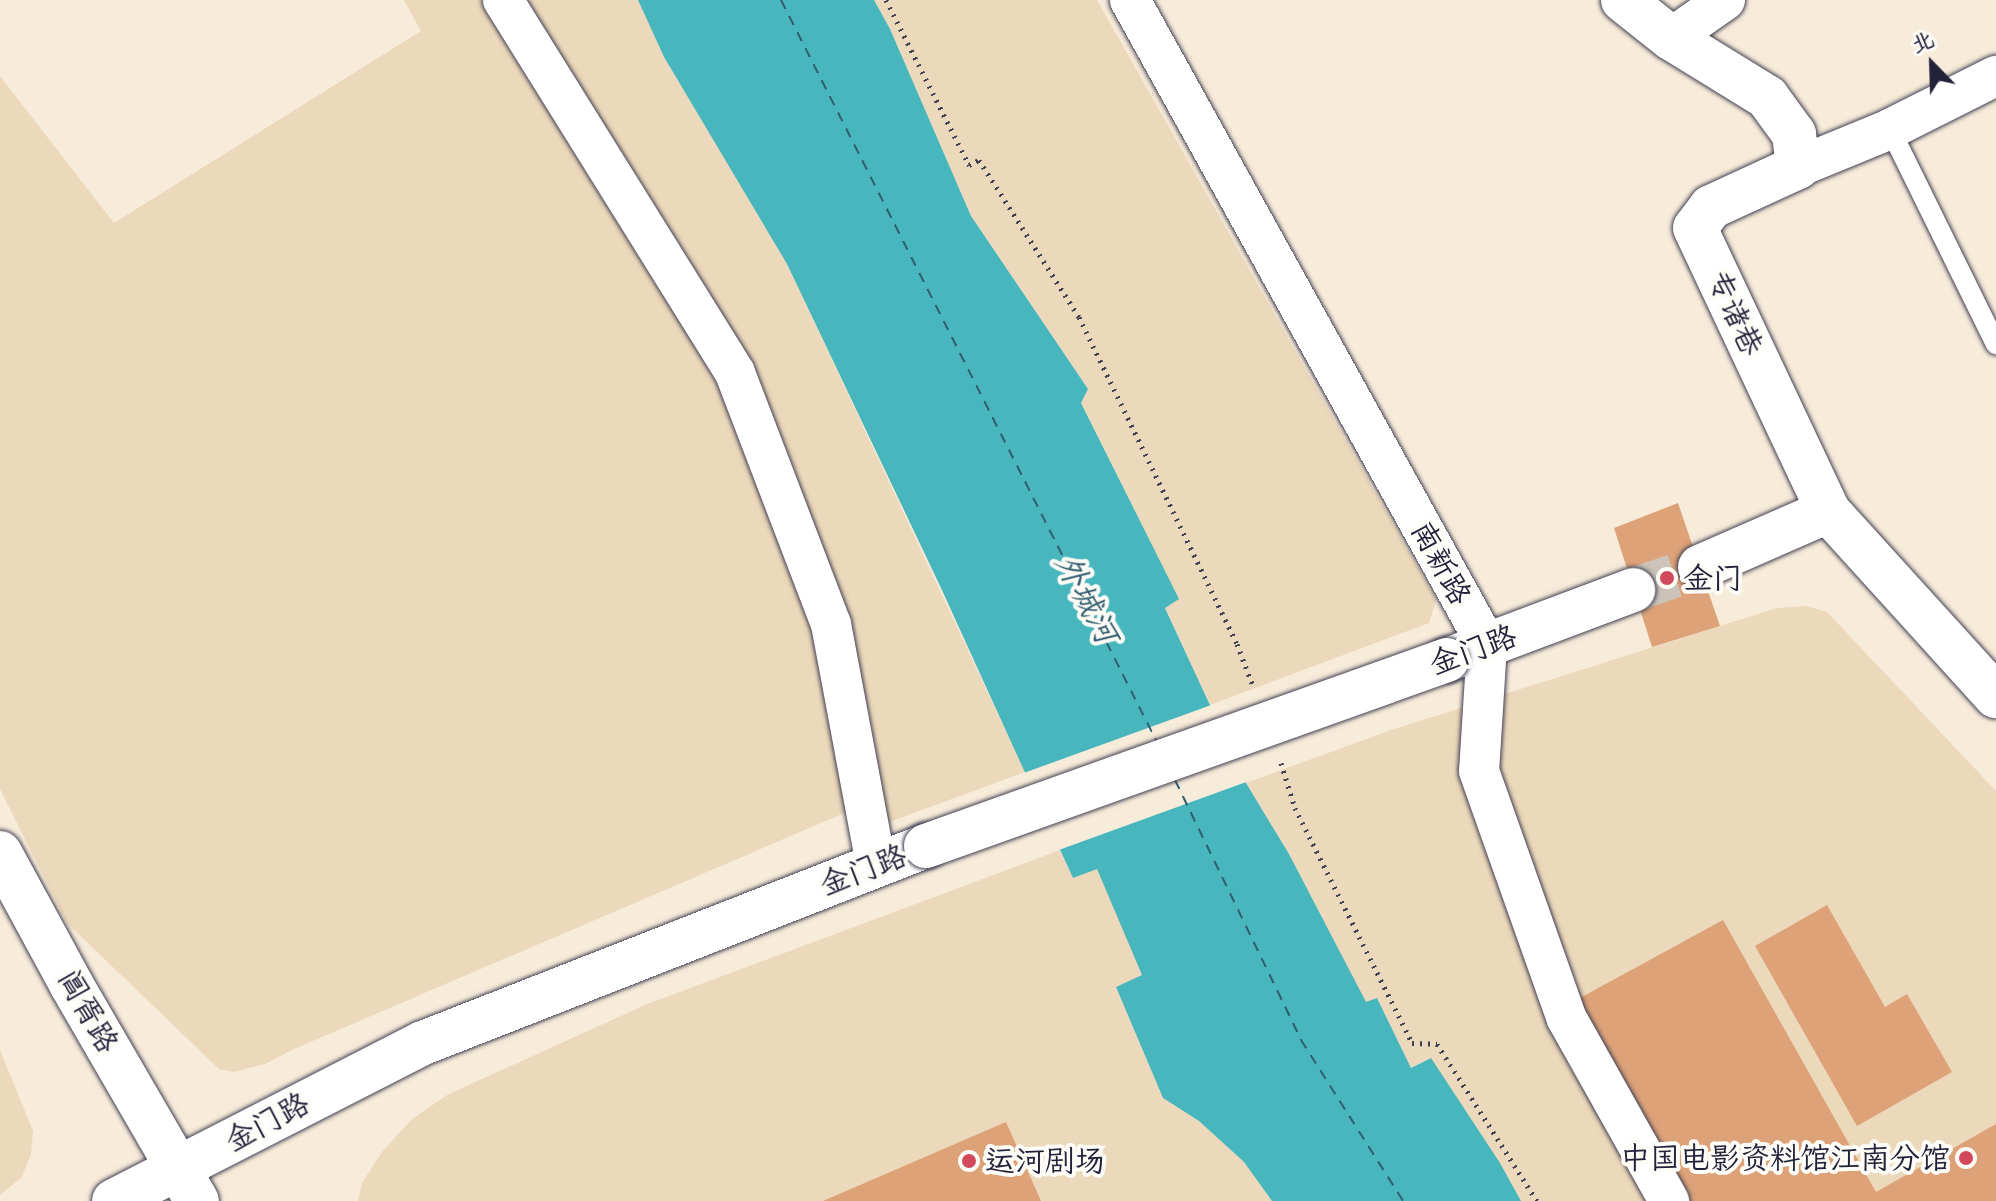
<!DOCTYPE html>
<html>
<head>
<meta charset="utf-8">
<style>
  body { margin:0 }
  #map { position:relative; width:1996px; height:1201px; overflow:hidden; background:#f7ecda; font-family:Sriracha,"LXGW WenKai TC",sans-serif }
  div>[style] { position:absolute }
  .built>* { inset:0; background:#ecd8ba }
  .water>* { inset:0; background:#47b6bd }
  .pier>* { inset:0; background:#f7ecda }
  .ferry>* { height:2px; margin-top:-1px; transform-origin:0; background:repeating-linear-gradient(90deg,#315d6f 0 10px,transparent 0 18px) }
  .building>* { inset:0; background:#dda278 }
  .tertiary-tunnel>* { height:44px; margin-top:-22px; transform-origin:0; background:repeating-linear-gradient(90deg,#ccc4ba 0 44px,transparent 0 66px) }
  .path>* { height:5px; margin-top:-2.5px; transform-origin:0; background:repeating-linear-gradient(90deg,#424053 0 2px,transparent 0 8px) }
  .roads { filter:drop-shadow(0 0 2px #424053) drop-shadow(0 0 2px #424053) }
  .service>* { height:20px; margin:-10px; padding:0 10px; transform-origin:10px; border-radius:10px; background:#fff }
  .minor>* { height:40px; margin:-20px; padding:0 20px; transform-origin:20px; border-radius:20px; background:#fff }
  .tertiary>* { height:44px; margin:-22px; padding:0 22px; transform-origin:22px; border-radius:22px; background:#fff }
  .bridges { filter:drop-shadow(0 0 2px #424053) drop-shadow(0 0 2px #424053) }
  .tertiary-bridge>* { height:44px; margin:-22px; padding:0 22px; transform-origin:22px; border-radius:22px; background:#fff }
  .dots>* { width:22px; height:22px; translate:-50% -50%; box-sizing:border-box; border:4px solid #fdfcf7; border-radius:50% }
  span { translate:-50% -50%; white-space:nowrap; text-align:center; line-height:1.15; -webkit-text-stroke:8px #fdfcf7; paint-order:stroke }
  .street-label { font-size:30px; color:#22223b }
  .poi-label { font-size:30px; color:#22223b }
  .left { translate:0 -50%; text-align:left }
  .right { translate:-100% -50%; text-align:right }
  .water-label { font-size:32px; color:#315d6f; font-style:italic }
  .north { position:absolute; left:1892px; top:24px; width:80px; height:80px; -webkit-text-stroke:6px #fdfcf7; paint-order:stroke; rotate:337deg; font-size:22px; font-weight:700; line-height:32px; text-align:center; color:#22223b }
  .north::after { content:''; display:block; margin:auto; width:28px; height:36px; background:#22223b; clip-path:polygon(50% 0,100% 100%,50% 72%,0 100%) }
</style>
</head>
<body>
<div id="map">
  <div class="built">
    <div style="clip-path:polygon(404px 0,493px 0,739px 421px,823px 637px,849px 811px,294px 1049px,265px 1064px,234px 1072px,219px 1069px,67px 923px,0 789px,0 76px,114px 223px,421px 31px)"></div>
    <div style="clip-path:polygon(527px 0,638px 0,664px 57px,787px 264px,1025px 772px,887px 823px,851px 637px,647px 211px)"></div>
    <div style="clip-path:polygon(874px 0,1097px 0,1436px 600px,1429px 623px,1210px 705px,1165px 607px,1178px 599px,1081px 402px,1088px 389px,971px 216px,890px 29px)"></div>
    <div style="clip-path:polygon(1806px 606px,1827px 612px,1996px 791px,1996px 1201px,1521px 1201px,1500px 1163px,1430px 1058px,1411px 1068px,1377px 998px,1366px 1003px,1289px 854px,1246px 783px,1391px 730px,1777px 608px)"></div>
    <div style="clip-path:polygon(1060px 850px,1073px 878px,1097px 868px,1143px 975px,1116px 987px,1163px 1098px,1199px 1121px,1244px 1162px,1272px 1201px,358px 1201px,362px 1183px,382px 1152px,411px 1120px,447px 1095px,645px 1005px)"></div>
    <div style="clip-path:polygon(0 1050px,33px 1131px,31px 1154px,22px 1177px,0 1195px)"></div>
  </div>
  <div class="water">
    <div style="clip-path:polygon(638px 0,874px 0,890px 29px,971px 216px,1088px 389px,1081px 403px,1179px 599px,1165px 608px,1246px 783px,1289px 854px,1366px 1002px,1377px 998px,1411px 1068px,1431px 1058px,1500px 1163px,1521px 1201px,1272px 1201px,1244px 1162px,1199px 1121px,1163px 1098px,1116px 987px,1142px 975px,1097px 869px,1073px 878px,941px 588px,787px 264px,664px 57px)"></div>
  </div>
  <div class="pier">
    <div style="clip-path:polygon(1214px 704px,1249px 781px,1056px 851px,1021px 774px)"></div>
  </div>
  <div class="ferry">
    <div style="left:781px;top:0;width:832px;rotate:63.13deg"></div>
    <div style="left:1175px;top:780px;width:289px;rotate:64.1deg"></div>
    <div style="left:1301px;top:1040px;width:191px;rotate:57.6deg"></div>
  </div>
  <div class="building">
    <div style="clip-path:polygon(1678px 503px,1720px 626px,1652px 647px,1614px 528px)"></div>
    <div style="clip-path:polygon(1827px 905px,1885px 1007px,1907px 994px,1952px 1072px,1857px 1126px,1755px 946px)"></div>
    <div style="clip-path:polygon(1723px 920px,1876px 1192px,1996px 1124px,1996px 1201px,1681px 1201px,1569px 1004px)"></div>
    <div style="clip-path:polygon(1006px 1122px,1041px 1201px,823px 1201px)"></div>
  </div>
  <div class="tertiary-tunnel">
    <div style="left:1633px;top:590px;width:71px;rotate:-18.9deg"></div>
  </div>
  <div class="path">
    <div style="left:886px;top:0;width:185px;rotate:63.3deg"></div>
    <div style="left:969px;top:165px;width:11px;rotate:-27deg"></div>
    <div style="left:979px;top:160px;width:186px;rotate:57.5deg"></div>
    <div style="left:1079px;top:317px;width:363px;rotate:64.2deg"></div>
    <div style="left:1237px;top:644px;width:45px;rotate:69.1deg"></div>
    <div style="left:1281px;top:763px;width:47px;rotate:72.7deg"></div>
    <div style="left:1295px;top:808px;width:263px;rotate:63.5deg"></div>
    <div style="left:1412px;top:1043px;width:25px;rotate:2deg"></div>
    <div style="left:1437px;top:1044px;width:186px;rotate:57.5deg"></div>
  </div>
  <div class="roads">
    <div class="service">
      <div style="left:1890px;top:129px;width:240px;rotate:63.8deg"></div>
    </div>
    <div class="minor">
      <div style="left:503px;top:0;width:439px;rotate:58.1deg"></div>
      <div style="left:735px;top:373px;width:269px;rotate:69.1deg"></div>
      <div style="left:831px;top:624px;width:245px;rotate:79.4deg"></div>
      <div style="left:1130px;top:0;width:737px;rotate:61.04deg"></div>
      <div style="left:1487px;top:645px;width:126px;rotate:93.6deg"></div>
      <div style="left:1479px;top:771px;width:263px;rotate:70.5deg"></div>
      <div style="left:1567px;top:1019px;width:209px;rotate:60.7deg"></div>
      <div style="left:1671px;top:38px;width:66px;rotate:-35.1deg"></div>
      <div style="left:1798px;top:167px;width:100px;rotate:-22.4deg"></div>
      <div style="left:1890px;top:129px;width:119px;rotate:-26.6deg"></div>
    </div>
    <div class="tertiary">
      <div style="left:1623px;top:0;width:61px;rotate:38.4deg"></div>
      <div style="left:1671px;top:38px;width:113px;rotate:31.6deg"></div>
      <div style="left:1767px;top:97px;width:46px;rotate:53.9deg"></div>
      <div style="left:1794px;top:134px;width:33px;rotate:83deg"></div>
      <div style="left:1798px;top:167px;width:96px;rotate:155.3deg"></div>
      <div style="left:1711px;top:207px;width:26px;rotate:127deg"></div>
      <div style="left:1695px;top:228px;width:313px;rotate:64.8deg"></div>
      <div style="left:1828px;top:511px;width:250px;rotate:47.8deg"></div>
      <div style="left:1700px;top:567px;width:140px;rotate:-23.6deg"></div>
      <div style="left:1447px;top:660px;width:199px;rotate:-20.6deg"></div>
      <div style="left:0;top:853px;width:149px;rotate:61.5deg"></div>
      <div style="left:71px;top:984px;width:251px;rotate:59.9deg"></div>
      <div style="left:114px;top:1201px;width:347px;rotate:-27.1deg"></div>
      <div style="left:423px;top:1043px;width:540px;rotate:-21.39deg"></div>
    </div>
  </div>
  <div class="bridges">
    <div class="tertiary-bridge">
      <div style="left:926px;top:846px;width:553px;rotate:-19.65deg"></div>
    </div>
  </div>
  <div class="dots">
    <div style="left:1667px;top:578px;background:#d1495b"></div>
    <div style="left:1966px;top:1158px;background:#d1495b"></div>
    <div style="left:969px;top:1161px;background:#d1495b"></div>
  </div>
  <div class="street-label">
    <span style="left:1735px;top:313px;rotate:65deg">专诸巷</span>
    <span style="left:1441px;top:563px;rotate:61deg">南新路</span>
    <span style="left:1473px;top:650px;rotate:-20deg">金门路</span>
    <span style="left:863px;top:870px;rotate:-21deg">金门路</span>
    <span style="left:88px;top:1011px;rotate:60deg">阊胥路</span>
    <span style="left:267px;top:1122px;rotate:-28deg">金门路</span>
  </div>
  <div class="poi-label">
    <span class="left" style="left:1683px;top:578px">金门</span>
    <span class="right" style="left:1950px;top:1158px">中国电影资料馆江南分馆</span>
    <span class="left" style="left:985px;top:1161px">运河剧场</span>
  </div>
  <div class="water-label">
    <span style="left:1086px;top:599px;rotate:62deg">外城河</span>
  </div>
  <div class="north">北</div>
</div>
</body>
</html>
